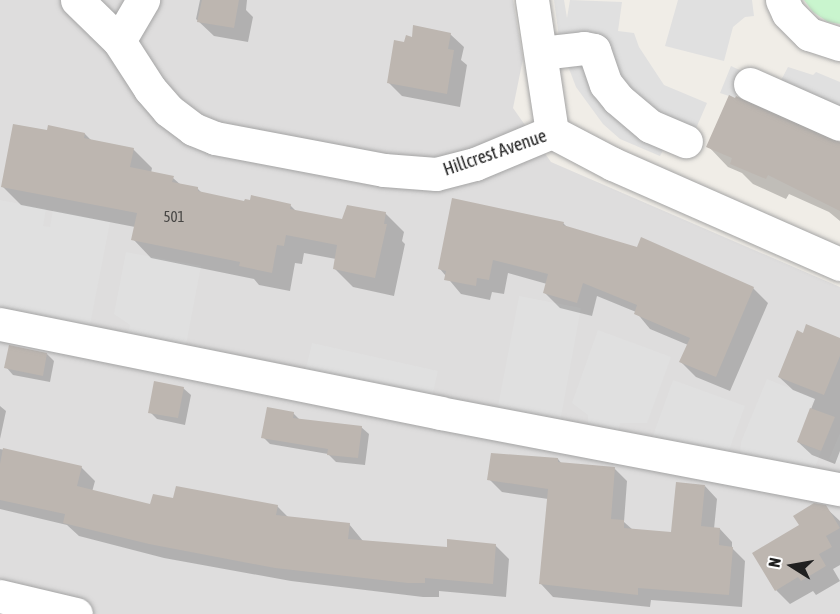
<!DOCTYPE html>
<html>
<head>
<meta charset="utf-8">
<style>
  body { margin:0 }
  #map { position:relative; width:840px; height:614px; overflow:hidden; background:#f0ede7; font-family:"Asap Condensed",sans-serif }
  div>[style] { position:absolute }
  .residential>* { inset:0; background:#dedddd }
  .park>* { inset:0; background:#c9f5ce }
  .parking>* { inset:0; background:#e0e0e0 }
  .shadow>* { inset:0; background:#0003 }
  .building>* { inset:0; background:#bdb6b0 }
  .roads { filter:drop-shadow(0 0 2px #a4a4a4) drop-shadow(0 0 2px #a4a4a4) }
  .minor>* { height:33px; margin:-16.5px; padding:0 16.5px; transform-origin:16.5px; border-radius:16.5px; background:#fff }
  span { translate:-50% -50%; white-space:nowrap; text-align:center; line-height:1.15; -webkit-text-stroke:4.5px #fff; paint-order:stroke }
  .number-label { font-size:15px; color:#474644 }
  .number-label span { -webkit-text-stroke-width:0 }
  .street-label { font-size:18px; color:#202020 }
  .north { position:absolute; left:762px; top:536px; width:60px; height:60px; -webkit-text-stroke:4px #fff; paint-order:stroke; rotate:281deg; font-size:16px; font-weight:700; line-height:24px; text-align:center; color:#202020 }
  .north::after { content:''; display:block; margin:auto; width:21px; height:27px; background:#202020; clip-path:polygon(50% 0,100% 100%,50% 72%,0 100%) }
</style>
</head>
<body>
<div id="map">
  <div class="residential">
    <div style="clip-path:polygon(0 0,513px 0,523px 59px,513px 108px,551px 162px,840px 287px,840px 614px,0 614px)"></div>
  </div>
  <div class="park">
    <div style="clip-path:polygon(804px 0,840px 0,840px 24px,828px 22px,813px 12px)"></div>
  </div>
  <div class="parking">
    <div style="clip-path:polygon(554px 0,564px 0,567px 18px,570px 0,622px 2px,618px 31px,634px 33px,639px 47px,664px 85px,707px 103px,685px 154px,665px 146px,660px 156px,620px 139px,603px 124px,576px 87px,568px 66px,563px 67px)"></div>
    <div style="clip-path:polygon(678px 0,752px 0,754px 16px,745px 17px,733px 27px,724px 61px,665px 46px)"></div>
    <div style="clip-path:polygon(731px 66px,771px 85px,780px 82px,788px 67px,813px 75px,816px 72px,840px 82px,840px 136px,818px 133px,810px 130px,812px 125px,791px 116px,789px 120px,757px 106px,759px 102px,738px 92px,735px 98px,720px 93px)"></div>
    <div style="clip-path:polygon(0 200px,46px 209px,43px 226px,50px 227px,53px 210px,110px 222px,88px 335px,0 318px)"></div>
    <div style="clip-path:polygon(126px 252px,201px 266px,184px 355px,126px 344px,130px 325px,114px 314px)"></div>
    <div style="clip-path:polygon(519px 296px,581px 308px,560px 423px,497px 411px)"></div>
    <div style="clip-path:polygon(598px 330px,671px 357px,647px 423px,620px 423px,618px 431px,588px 423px,588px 415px,572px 403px)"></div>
    <div style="clip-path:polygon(312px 343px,438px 371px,427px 419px,305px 372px)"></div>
    <div style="clip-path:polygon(767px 379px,814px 398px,797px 442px,821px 451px,812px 476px,740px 459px,741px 442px)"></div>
    <div style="clip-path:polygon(673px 380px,745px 406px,727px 456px,651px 441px)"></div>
    <div style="clip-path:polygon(840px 433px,840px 464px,829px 459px)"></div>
  </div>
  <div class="shadow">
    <div style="clip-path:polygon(200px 0,247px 0,246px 10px,253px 17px,248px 42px,214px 36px,196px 19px)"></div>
    <div style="clip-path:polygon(450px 34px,464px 47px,461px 60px,467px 65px,460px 107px,402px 96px,388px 82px,405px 44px,413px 38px)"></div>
    <div style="clip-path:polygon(48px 132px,85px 134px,92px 141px,133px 149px,152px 168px,151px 173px,173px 178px,181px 185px,198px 189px,203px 194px,246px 203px,290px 205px,297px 212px,343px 221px,385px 213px,404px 232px,402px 241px,405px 244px,394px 296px,353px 287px,334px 268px,336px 259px,304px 253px,302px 264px,295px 263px,290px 291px,259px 285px,254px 279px,151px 258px,133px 239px,135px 227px,21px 205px,2px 186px)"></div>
    <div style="clip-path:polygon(840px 144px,840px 221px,829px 212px,789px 194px,786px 199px,753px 184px,742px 173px,728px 167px,708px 146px)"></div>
    <div style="clip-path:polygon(563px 223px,567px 227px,753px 288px,768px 303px,730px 391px,696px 377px,681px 362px,688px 345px,650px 329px,636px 312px,597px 296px,592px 316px,560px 308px,545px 293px,547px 284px,508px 273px,504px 294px,492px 292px,490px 300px,461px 294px,440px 269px)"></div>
    <div style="clip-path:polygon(840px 340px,840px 451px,835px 464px,812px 455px,798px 442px,815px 399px,793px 390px,779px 377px)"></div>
    <div style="clip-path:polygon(47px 354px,54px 361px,50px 382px,13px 375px,6px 367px)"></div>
    <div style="clip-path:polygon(183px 388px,191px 395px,185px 425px,157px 419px,150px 412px)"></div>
    <div style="clip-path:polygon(0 406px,6px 411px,0 439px)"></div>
    <div style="clip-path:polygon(293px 413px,301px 421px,361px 427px,369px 434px,365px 465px,336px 462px,328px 454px,270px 444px,263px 437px)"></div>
    <div style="clip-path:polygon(0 449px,81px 467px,95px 481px,92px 492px,152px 506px,175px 500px,277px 506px,288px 517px,349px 524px,363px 541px,448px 548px,495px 545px,509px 559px,506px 597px,439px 591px,439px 597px,423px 597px,291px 581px,164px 558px,79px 536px,67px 525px,0 509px)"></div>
    <div style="clip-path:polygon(558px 459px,562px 464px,614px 468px,627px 481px,624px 522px,633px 530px,672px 534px,705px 486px,717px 499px,714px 529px,720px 529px,732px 542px,732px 548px,745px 561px,742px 607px,651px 600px,650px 607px,553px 597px,541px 584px,548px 499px,502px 492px,489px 479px)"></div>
    <div style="clip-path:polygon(825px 507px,840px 521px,840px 565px,833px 569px,840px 581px,816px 595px,813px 591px,790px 604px,776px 590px,801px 526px)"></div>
  </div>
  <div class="building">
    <div style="clip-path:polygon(202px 0,239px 0,234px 28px,197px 22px)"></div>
    <div style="clip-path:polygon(413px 25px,451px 33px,448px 49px,454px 50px,447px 94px,387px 83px,394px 40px,404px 42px,406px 35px,412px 37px)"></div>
    <div style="clip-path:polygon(729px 95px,735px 98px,736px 96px,840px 142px,840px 211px,768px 175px,766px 179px,730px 164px,732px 158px,706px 147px)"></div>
    <div style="clip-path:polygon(13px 124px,47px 130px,48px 125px,85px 133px,84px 138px,134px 148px,130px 167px,174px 176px,172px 182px,198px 187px,198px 191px,244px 201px,245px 199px,250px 200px,251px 195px,291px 204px,290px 209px,342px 219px,347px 205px,386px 212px,384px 224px,387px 224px,375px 278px,333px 269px,337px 245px,286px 235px,284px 246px,277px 245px,272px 273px,239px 266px,240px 262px,131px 240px,137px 213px,1px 187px)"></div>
    <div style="clip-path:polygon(452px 198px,564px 222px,563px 225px,637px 247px,641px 237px,754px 287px,716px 377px,679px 362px,690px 338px,634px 314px,637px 305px,583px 283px,577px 303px,543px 293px,548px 274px,493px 260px,489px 280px,477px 278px,476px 286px,444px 280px,446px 271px,438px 269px)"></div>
    <div style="clip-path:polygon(806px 324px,840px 338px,840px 356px,824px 395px,778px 377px,797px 330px,803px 333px)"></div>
    <div style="clip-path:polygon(9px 345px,47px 353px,43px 376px,4px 368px)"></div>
    <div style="clip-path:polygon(154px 381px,184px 387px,178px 418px,148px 413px)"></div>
    <div style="clip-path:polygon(267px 407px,294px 412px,293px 418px,362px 426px,358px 458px,327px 455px,328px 449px,261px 438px)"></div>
    <div style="clip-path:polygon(810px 408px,835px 417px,821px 451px,797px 442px)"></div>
    <div style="clip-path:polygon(3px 448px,82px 466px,77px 486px,150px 504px,153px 494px,173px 498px,176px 486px,278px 505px,276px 515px,350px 523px,348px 539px,447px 547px,447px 539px,496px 544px,493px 584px,425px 578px,425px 583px,408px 583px,275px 568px,149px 544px,63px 523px,65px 514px,0 500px,0 464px)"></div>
    <div style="clip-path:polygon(491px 453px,558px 458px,558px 462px,615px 467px,611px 519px,624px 520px,624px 528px,671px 532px,676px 482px,705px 485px,701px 526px,720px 528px,719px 545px,733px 547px,729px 595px,638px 588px,638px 595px,539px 584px,548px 489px,487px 480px)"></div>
    <div style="clip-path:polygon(814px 503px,826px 505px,840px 528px,826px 536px,832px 547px,819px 554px,826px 566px,801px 581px,798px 577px,775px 591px,752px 553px,799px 525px,793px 516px)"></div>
  </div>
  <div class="roads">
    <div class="minor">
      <div style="left:77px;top:0;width:59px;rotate:44.3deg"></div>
      <div style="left:119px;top:41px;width:57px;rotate:57.1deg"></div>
      <div style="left:150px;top:89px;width:28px;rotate:49deg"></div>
      <div style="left:168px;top:110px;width:31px;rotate:37deg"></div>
      <div style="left:193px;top:129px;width:24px;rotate:22deg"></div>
      <div style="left:215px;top:138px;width:172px;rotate:10.7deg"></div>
      <div style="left:384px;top:170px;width:52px;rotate:4.4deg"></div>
      <div style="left:436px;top:174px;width:40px;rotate:-14.4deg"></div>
      <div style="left:475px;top:164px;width:83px;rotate:-22.6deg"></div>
      <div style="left:552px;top:132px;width:69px;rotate:27.7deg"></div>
      <div style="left:613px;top:164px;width:248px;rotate:23.8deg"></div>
      <div style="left:532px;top:0;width:134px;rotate:81.4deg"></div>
      <div style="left:782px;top:0;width:14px;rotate:65deg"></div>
      <div style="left:788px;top:13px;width:30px;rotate:45deg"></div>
      <div style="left:809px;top:34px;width:33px;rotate:18deg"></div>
      <div style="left:119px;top:41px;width:48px;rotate:-59.7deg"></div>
      <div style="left:541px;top:53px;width:43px;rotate:-6.6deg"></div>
      <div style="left:584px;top:48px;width:10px;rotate:11deg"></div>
      <div style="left:594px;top:50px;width:36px;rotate:71deg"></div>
      <div style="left:606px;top:84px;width:19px;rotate:51deg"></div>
      <div style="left:618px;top:99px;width:42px;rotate:40.2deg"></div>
      <div style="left:650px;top:126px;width:39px;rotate:23deg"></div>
      <div style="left:750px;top:84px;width:98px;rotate:24deg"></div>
      <div style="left:0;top:324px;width:449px;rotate:11.4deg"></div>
      <div style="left:440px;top:413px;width:407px;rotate:10.8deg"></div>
      <div style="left:0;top:596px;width:78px;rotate:13.3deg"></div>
    </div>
  </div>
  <div class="number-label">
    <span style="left:174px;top:217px">501</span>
  </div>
  <div class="street-label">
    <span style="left:495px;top:153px;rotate:-19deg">Hillcrest Avenue</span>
  </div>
  <div class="north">N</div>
</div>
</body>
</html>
